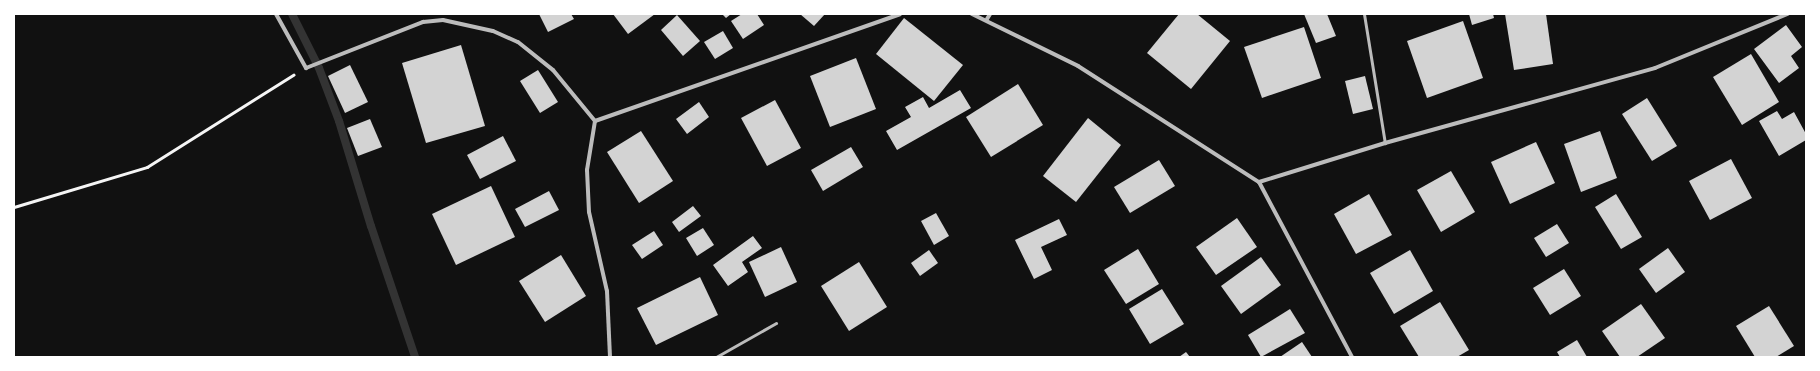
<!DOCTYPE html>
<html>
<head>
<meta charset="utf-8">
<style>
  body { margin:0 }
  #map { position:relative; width:1820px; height:371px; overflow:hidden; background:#111; font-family:"Noto Sans",sans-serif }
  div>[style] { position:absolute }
  .stream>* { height:8px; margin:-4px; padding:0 4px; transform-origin:4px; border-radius:4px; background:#333 }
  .building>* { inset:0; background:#d3d3d3 }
  .path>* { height:2.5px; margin:-1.25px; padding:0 1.25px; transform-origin:1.25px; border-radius:1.25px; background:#f5f5f5 }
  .service>* { height:3px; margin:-1.5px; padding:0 1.5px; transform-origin:1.5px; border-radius:1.5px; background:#bcbcbc }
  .minor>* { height:4px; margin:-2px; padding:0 2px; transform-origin:2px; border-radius:2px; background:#bcbcbc }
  span { translate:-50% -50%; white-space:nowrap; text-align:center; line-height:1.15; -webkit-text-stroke:4px #fff; paint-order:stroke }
  .frame { position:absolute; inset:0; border:15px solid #fff; pointer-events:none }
</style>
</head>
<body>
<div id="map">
  <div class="stream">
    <div style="left:292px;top:14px;width:60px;rotate:63.4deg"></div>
    <div style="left:319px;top:68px;width:57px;rotate:69.3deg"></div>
    <div style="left:339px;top:121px;width:110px;rotate:73.1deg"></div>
    <div style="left:371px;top:226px;width:138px;rotate:71.4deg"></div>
  </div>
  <div class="building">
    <div style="clip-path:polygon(539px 14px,571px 14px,574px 19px,548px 32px)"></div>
    <div style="clip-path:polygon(613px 14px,655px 14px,628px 34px)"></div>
    <div style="clip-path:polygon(722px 14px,731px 14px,726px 18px)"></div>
    <div style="clip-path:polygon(742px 14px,757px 14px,764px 25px,743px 39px,731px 21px)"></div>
    <div style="clip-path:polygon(800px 14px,825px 14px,814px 26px)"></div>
    <div style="clip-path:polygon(1179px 14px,1197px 14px,1230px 41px,1191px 89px,1147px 53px)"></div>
    <div style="clip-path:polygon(1304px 14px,1327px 14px,1336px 36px,1316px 43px)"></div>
    <div style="clip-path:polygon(1469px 14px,1493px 14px,1494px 18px,1472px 25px)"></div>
    <div style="clip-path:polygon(1505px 14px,1546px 14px,1553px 64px,1514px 70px)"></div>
    <div style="clip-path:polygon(677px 15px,700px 41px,683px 56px,661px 30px)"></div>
    <div style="clip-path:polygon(904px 18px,963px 65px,934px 101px,876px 54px)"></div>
    <div style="clip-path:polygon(1463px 21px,1483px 78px,1427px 98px,1407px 41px)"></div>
    <div style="clip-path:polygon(1786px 25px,1802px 47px,1791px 56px,1799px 68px,1779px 83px,1754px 49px)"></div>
    <div style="clip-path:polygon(1304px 27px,1321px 78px,1262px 98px,1244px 47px)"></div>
    <div style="clip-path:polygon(723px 31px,733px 48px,715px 59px,704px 42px)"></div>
    <div style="clip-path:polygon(461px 45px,485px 126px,426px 143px,402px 63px)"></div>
    <div style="clip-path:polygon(1751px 54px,1779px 102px,1742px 125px,1713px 77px)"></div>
    <div style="clip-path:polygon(856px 58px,876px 109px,830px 127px,810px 76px)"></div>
    <div style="clip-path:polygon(350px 65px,368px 102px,345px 113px,328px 76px)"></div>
    <div style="clip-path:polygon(538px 70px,558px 102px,540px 113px,520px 81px)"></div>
    <div style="clip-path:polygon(1365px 76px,1373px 109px,1353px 114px,1345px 81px)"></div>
    <div style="clip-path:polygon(1018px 84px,1043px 125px,991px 157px,966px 117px)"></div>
    <div style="clip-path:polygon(960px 90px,971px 108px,897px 150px,886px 131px,911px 117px,905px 107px,923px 97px,929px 108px)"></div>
    <div style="clip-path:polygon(1647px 98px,1677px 146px,1652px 161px,1622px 114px)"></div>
    <div style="clip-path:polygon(775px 100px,801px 148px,767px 166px,741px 118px)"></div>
    <div style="clip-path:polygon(699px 102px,709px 117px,687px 134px,676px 119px)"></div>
    <div style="clip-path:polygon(1777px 111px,1782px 119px,1794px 112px,1806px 134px,1806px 140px,1779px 156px,1759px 121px)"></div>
    <div style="clip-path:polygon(1088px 118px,1121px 145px,1076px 202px,1043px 176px)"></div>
    <div style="clip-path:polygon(370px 119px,382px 147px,358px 156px,347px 128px)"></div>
    <div style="clip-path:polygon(641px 131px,673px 181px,639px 203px,607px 152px)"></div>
    <div style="clip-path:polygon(1600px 131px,1617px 178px,1581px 192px,1564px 144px)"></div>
    <div style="clip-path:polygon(503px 136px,516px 161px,480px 179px,467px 155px)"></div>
    <div style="clip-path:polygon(1536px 142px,1555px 183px,1510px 204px,1491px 162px)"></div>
    <div style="clip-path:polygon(851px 147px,863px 167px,823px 191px,811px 170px)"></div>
    <div style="clip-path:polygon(1731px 159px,1752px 198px,1710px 220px,1689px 181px)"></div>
    <div style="clip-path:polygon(1159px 160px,1175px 186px,1130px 213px,1114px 187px)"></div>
    <div style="clip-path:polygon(1451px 171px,1475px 212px,1441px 232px,1417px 190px)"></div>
    <div style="clip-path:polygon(491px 186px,515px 237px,456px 265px,432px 214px)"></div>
    <div style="clip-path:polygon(549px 191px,559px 210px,525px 227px,515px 209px)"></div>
    <div style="clip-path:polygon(1369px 194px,1392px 235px,1356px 254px,1334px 214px)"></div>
    <div style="clip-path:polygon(1616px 194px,1642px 237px,1621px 249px,1595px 207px)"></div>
    <div style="clip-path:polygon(693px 206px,701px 216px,679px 232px,672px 222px)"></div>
    <div style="clip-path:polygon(936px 213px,949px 236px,934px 245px,921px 221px)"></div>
    <div style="clip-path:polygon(1237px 218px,1257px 247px,1216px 275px,1196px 247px)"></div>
    <div style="clip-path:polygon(1059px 219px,1067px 235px,1041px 247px,1052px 270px,1034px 279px,1015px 240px)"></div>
    <div style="clip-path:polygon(1557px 224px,1569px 243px,1546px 257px,1534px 238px)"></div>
    <div style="clip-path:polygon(703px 228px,714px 245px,697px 256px,686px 238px)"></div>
    <div style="clip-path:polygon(654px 231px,663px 245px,642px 259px,632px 245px)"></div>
    <div style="clip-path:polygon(753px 236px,762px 248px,742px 262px,748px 272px,728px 286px,713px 265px)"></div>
    <div style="clip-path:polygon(781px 247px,797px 282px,765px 297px,749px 262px)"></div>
    <div style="clip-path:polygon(1668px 248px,1685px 272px,1656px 293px,1639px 269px)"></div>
    <div style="clip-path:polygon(1138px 249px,1159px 284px,1126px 304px,1104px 270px)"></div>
    <div style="clip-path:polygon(929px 250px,938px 263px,920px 276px,911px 263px)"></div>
    <div style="clip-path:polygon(1410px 250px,1433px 291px,1394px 314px,1370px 273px)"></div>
    <div style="clip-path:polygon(561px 255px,586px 296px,545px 322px,519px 281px)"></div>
    <div style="clip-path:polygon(1261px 257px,1281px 285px,1241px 314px,1221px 286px)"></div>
    <div style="clip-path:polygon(859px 262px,887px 307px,849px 331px,821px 286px)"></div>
    <div style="clip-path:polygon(1564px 269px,1581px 296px,1550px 315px,1533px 288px)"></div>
    <div style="clip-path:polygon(700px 277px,718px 315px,656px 345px,637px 308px)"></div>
    <div style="clip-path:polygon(1162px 289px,1184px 324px,1150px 344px,1129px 309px)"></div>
    <div style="clip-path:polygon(1440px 302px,1469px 350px,1457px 357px,1419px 357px,1400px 326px)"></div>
    <div style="clip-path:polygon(1641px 304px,1665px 338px,1637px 357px,1620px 357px,1602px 331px)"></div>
    <div style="clip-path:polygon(1769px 306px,1794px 346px,1776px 357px,1755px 357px,1736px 326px)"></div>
    <div style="clip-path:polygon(1290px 309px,1305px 333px,1261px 357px,1248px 335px)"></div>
    <div style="clip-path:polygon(1577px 340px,1587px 357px,1560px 357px,1557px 352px)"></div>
    <div style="clip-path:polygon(1302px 342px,1312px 357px,1280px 357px)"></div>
    <div style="clip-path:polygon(1186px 352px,1190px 357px,1179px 357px)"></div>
  </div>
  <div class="path">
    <div style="left:14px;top:207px;width:139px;rotate:-16.7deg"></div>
    <div style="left:147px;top:167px;width:173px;rotate:-32.2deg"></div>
  </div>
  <div class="service">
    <div style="left:1364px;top:14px;width:131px;rotate:80.8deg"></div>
    <div style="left:716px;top:357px;width:69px;rotate:-29.5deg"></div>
  </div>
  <div class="minor">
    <div style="left:276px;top:14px;width:62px;rotate:60.9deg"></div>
    <div style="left:306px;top:68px;width:126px;rotate:-21.5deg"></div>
    <div style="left:423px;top:22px;width:20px;rotate:-6deg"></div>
    <div style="left:443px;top:20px;width:51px;rotate:12.4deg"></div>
    <div style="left:493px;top:31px;width:27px;rotate:24deg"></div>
    <div style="left:518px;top:42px;width:45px;rotate:38.7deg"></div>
    <div style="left:553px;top:70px;width:66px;rotate:50.5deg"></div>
    <div style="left:595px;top:121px;width:323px;rotate:-19.3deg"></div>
    <div style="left:972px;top:14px;width:118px;rotate:26.1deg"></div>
    <div style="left:1078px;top:66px;width:215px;rotate:32.7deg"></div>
    <div style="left:1259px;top:182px;width:198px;rotate:62deg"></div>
    <div style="left:987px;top:19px;width:6px;rotate:-59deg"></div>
    <div style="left:595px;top:121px;width:50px;rotate:99.3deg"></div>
    <div style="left:587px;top:170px;width:42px;rotate:87.3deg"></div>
    <div style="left:589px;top:212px;width:81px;rotate:77.2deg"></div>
    <div style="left:607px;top:291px;width:66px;rotate:87.4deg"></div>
    <div style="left:1259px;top:182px;width:132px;rotate:-17.2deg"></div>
    <div style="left:1385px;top:143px;width:280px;rotate:-15.5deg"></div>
    <div style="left:1655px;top:68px;width:143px;rotate:-22.2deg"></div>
  </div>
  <div class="frame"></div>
</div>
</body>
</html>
